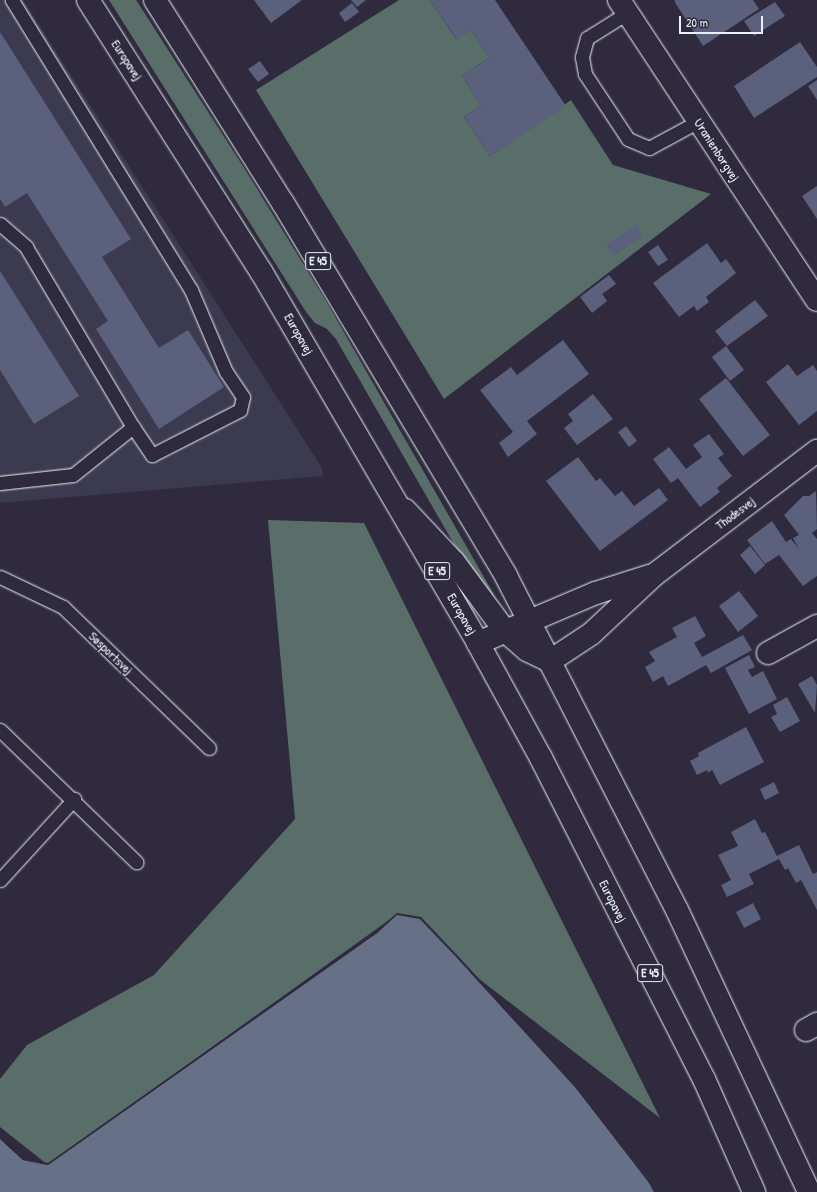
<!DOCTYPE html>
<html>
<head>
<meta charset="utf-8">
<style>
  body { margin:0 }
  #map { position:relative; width:817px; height:1192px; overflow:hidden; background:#2f2a3d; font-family:"Patrick Hand",sans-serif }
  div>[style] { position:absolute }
  .built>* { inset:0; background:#3c3a50 }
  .green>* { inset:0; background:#596e68 }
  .water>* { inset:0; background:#667188 }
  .pier>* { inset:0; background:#2f2a3d }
  .building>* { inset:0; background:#5b607d }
  .roads { filter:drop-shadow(0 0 1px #e8f1f8) drop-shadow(0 0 1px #e8f1f8) }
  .lane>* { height:13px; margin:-6.5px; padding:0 6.5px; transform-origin:6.5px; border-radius:6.5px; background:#2f2a3d }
  .street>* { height:22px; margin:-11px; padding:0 11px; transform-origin:11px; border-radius:11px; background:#2f2a3d }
  .secondary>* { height:22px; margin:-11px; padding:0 11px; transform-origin:11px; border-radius:11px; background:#2f2a3d }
  .primary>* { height:22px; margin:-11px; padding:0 11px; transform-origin:11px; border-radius:11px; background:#2f2a3d }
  span { translate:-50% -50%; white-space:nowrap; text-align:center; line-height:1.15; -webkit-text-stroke:3.5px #2f2a3d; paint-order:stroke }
  .shield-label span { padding:1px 3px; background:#2f2a3d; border:1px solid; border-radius:3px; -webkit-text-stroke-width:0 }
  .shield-label { font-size:12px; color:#e8f1f8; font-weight:700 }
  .street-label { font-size:13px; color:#e8f1f8 }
  .scale { position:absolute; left:679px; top:16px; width:84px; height:18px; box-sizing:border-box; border:2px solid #e8f1f8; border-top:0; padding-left:5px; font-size:12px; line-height:14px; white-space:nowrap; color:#e8f1f8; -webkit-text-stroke:3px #2f2a3d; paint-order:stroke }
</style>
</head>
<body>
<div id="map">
  <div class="built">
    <div style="clip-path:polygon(0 0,23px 0,322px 468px,323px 476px,0 503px)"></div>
  </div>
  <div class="green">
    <div style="clip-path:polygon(109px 0,136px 0,241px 163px,326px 301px,492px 591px,499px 607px,462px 558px,336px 339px,327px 329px,315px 323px,306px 312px)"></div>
    <div style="clip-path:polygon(399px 0,430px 0,456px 39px,471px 30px,489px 58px,462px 76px,481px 105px,464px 117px,490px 156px,571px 100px,613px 165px,711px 194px,444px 399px,256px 90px)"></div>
    <div style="clip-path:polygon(268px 520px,364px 523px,660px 1118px,396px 915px,48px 1165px,0 1127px,0 1079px,27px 1045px,154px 975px,295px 819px)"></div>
  </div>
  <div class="water">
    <div style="clip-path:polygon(396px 915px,419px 919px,457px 958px,575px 1087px,645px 1176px,654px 1192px,0 1192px,0 1139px,23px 1160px,48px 1165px,377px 933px)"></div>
  </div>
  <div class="pier">
    <div style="clip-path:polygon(397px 913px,421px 917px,458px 956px,577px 1085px,646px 1175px,656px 1192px,575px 1087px,457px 958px,420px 919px,397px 915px,377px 933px,48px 1165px,23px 1160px,0 1139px,24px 1158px,48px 1163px,376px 931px)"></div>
  </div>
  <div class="building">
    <div style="clip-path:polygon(254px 0,302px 0,271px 23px)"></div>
    <div style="clip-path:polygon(351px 0,366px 0,357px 7px)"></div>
    <div style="clip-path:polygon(430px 0,495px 0,566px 106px,490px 156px,464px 117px,481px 105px,462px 76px,489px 58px,471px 30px,457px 40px)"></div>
    <div style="clip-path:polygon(676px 0,753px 0,759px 9px,703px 46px,674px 1px)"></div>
    <div style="clip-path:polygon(775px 2px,785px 16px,754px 36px,744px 21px)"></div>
    <div style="clip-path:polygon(352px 3px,359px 12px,345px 22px,339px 13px)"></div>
    <div style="clip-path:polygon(0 32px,131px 239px,102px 257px,159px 348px,188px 330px,224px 387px,159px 429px,96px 329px,108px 321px,27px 193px,5px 207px,0 199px)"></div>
    <div style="clip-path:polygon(800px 42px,817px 67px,817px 77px,754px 118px,734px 86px)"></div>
    <div style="clip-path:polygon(260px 61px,269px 74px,258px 82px,248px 69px)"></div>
    <div style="clip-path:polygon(817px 80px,817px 100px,808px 86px)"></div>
    <div style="clip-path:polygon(817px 186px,817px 219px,802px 196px)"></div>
    <div style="clip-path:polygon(636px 225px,643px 236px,614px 256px,606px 245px)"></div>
    <div style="clip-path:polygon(707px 243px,721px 263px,726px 259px,736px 273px,706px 297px,709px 302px,697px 311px,694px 306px,679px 317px,653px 283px)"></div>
    <div style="clip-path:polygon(658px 245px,668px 260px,658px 266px,648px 252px)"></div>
    <div style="clip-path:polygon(0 271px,79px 396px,34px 424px,0 370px)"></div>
    <div style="clip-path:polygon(609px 275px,616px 284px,602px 294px,607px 301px,592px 313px,580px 297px)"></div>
    <div style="clip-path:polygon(755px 300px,768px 316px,727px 346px,715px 331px)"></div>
    <div style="clip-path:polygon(563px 340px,589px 374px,527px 421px,537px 434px,508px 457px,499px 443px,513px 432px,480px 390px,511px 367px,517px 375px)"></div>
    <div style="clip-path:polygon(726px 346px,744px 370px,730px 381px,712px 357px)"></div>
    <div style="clip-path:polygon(788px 364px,797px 376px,813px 365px,817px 371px,817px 411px,799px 425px,766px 382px)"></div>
    <div style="clip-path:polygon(726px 378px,770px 435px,743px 456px,699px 399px)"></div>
    <div style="clip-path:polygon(593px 394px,613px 419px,577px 445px,564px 428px,573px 421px,568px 414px)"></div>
    <div style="clip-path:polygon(626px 426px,637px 441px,629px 447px,618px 432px)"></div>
    <div style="clip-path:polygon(709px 434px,724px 454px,718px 458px,732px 476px,717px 488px,720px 492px,700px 507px,678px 478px,671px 483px,653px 459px,669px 447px,686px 469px,702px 457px,693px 445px)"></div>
    <div style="clip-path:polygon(578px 457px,596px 481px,600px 478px,615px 496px,622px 491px,634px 506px,659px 488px,668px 500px,600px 551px,546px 481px)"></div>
    <div style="clip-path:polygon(816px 491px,817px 529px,812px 533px,817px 539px,817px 576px,803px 586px,779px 555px,765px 564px,747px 540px,772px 521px,786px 542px,791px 539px,799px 549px,793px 538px,799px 535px,784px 515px,803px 496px,809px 496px)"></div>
    <div style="clip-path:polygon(750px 546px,765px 565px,755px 574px,740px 555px)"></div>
    <div style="clip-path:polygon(739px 591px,758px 616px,738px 632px,719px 606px)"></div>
    <div style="clip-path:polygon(695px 616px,706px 636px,694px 643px,702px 657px,743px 635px,752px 650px,711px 673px,706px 665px,668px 686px,663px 676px,653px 682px,645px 667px,655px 661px,649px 652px,677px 637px,672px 628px)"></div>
    <div style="clip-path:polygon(749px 655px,755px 667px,748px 670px,752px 677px,763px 671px,777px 699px,749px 714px,725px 668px)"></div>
    <div style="clip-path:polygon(812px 676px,817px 685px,815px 713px,798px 684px)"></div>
    <div style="clip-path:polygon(787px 697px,800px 721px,780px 732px,771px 717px,777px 714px,773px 705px)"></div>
    <div style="clip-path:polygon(746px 727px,764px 762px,720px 785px,712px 770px,708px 773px,707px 770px,697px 775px,690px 761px,699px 756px,698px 753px)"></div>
    <div style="clip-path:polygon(774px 782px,779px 793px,765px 800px,760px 789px)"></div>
    <div style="clip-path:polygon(755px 819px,762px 833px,765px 832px,777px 856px,799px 845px,813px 874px,817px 872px,817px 910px,801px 880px,796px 883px,788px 868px,785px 870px,779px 859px,749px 874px,754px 884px,727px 897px,721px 885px,731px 880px,718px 855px,738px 846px,731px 832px)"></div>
    <div style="clip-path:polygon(753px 903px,761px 919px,744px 928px,736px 912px)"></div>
  </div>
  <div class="roads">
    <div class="lane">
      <div style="left:627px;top:13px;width:47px;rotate:148deg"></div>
      <div style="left:587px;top:38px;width:20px;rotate:105deg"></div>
      <div style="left:582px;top:57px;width:17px;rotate:80deg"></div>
      <div style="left:585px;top:74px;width:78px;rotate:56.5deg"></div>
      <div style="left:628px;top:139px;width:23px;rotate:23deg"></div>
      <div style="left:649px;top:148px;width:57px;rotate:-28.4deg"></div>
      <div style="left:0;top:224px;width:35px;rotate:41deg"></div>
      <div style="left:26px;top:247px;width:209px;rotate:59.3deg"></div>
      <div style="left:133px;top:427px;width:34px;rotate:56deg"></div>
      <div style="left:152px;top:455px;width:99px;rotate:-27.1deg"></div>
      <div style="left:240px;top:410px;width:13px;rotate:-77deg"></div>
      <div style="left:243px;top:397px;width:30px;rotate:-124deg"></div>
      <div style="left:226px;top:372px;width:89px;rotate:-113.1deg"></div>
      <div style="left:191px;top:290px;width:341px;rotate:-121.7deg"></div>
      <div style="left:0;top:483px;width:73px;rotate:-6.3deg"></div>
      <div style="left:73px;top:475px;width:77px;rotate:-38.7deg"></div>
      <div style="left:0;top:577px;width:70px;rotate:25.5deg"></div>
      <div style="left:63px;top:607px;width:203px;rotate:44deg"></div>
      <div style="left:0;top:730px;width:190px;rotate:44.1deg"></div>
      <div style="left:0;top:880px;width:110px;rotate:-47.6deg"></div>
    </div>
    <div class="street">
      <div style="left:619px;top:0;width:359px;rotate:56.6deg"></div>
      <div style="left:768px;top:653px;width:56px;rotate:-28.9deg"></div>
      <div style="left:806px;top:1030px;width:13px;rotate:-29deg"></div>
    </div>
    <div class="secondary">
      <div style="left:405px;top:510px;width:71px;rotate:46.7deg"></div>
      <div style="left:454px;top:562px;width:86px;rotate:53.5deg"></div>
      <div style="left:505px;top:631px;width:29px;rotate:41deg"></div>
      <div style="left:527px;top:650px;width:25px;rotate:26deg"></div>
      <div style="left:550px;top:661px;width:49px;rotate:-33.4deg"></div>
      <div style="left:591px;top:634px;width:86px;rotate:-43.1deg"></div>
      <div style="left:654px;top:575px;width:205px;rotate:-37.3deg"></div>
      <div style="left:478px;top:643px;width:128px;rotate:-23deg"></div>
      <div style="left:596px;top:593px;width:56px;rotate:-17.8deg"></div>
    </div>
    <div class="primary">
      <div style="left:88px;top:0;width:324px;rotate:57.5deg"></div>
      <div style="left:262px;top:273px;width:428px;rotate:59.7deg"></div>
      <div style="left:478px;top:643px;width:131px;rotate:61.3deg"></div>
      <div style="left:541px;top:758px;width:360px;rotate:63.1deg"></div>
      <div style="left:704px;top:1079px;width:124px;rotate:66.1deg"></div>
      <div style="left:155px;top:0;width:240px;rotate:57.8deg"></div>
      <div style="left:283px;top:203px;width:435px;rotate:59.1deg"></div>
      <div style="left:506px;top:576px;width:375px;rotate:62.9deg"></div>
      <div style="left:677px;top:910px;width:311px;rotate:64.9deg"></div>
    </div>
  </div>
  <div class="shield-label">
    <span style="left:318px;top:261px">E 45</span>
    <span style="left:437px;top:571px">E 45</span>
    <span style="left:650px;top:973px">E 45</span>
  </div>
  <div class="street-label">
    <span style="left:127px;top:60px;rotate:57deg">Europavej</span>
    <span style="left:717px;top:150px;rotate:57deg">Uranienborgvej</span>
    <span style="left:299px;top:334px;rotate:60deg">Europavej</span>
    <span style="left:735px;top:513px;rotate:-37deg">Thodesvej</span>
    <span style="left:462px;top:614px;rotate:60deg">Europavej</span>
    <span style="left:111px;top:653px;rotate:44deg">Søsportsvej</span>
    <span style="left:613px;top:901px;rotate:63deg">Europavej</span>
  </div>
  <div class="scale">20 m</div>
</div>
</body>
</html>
